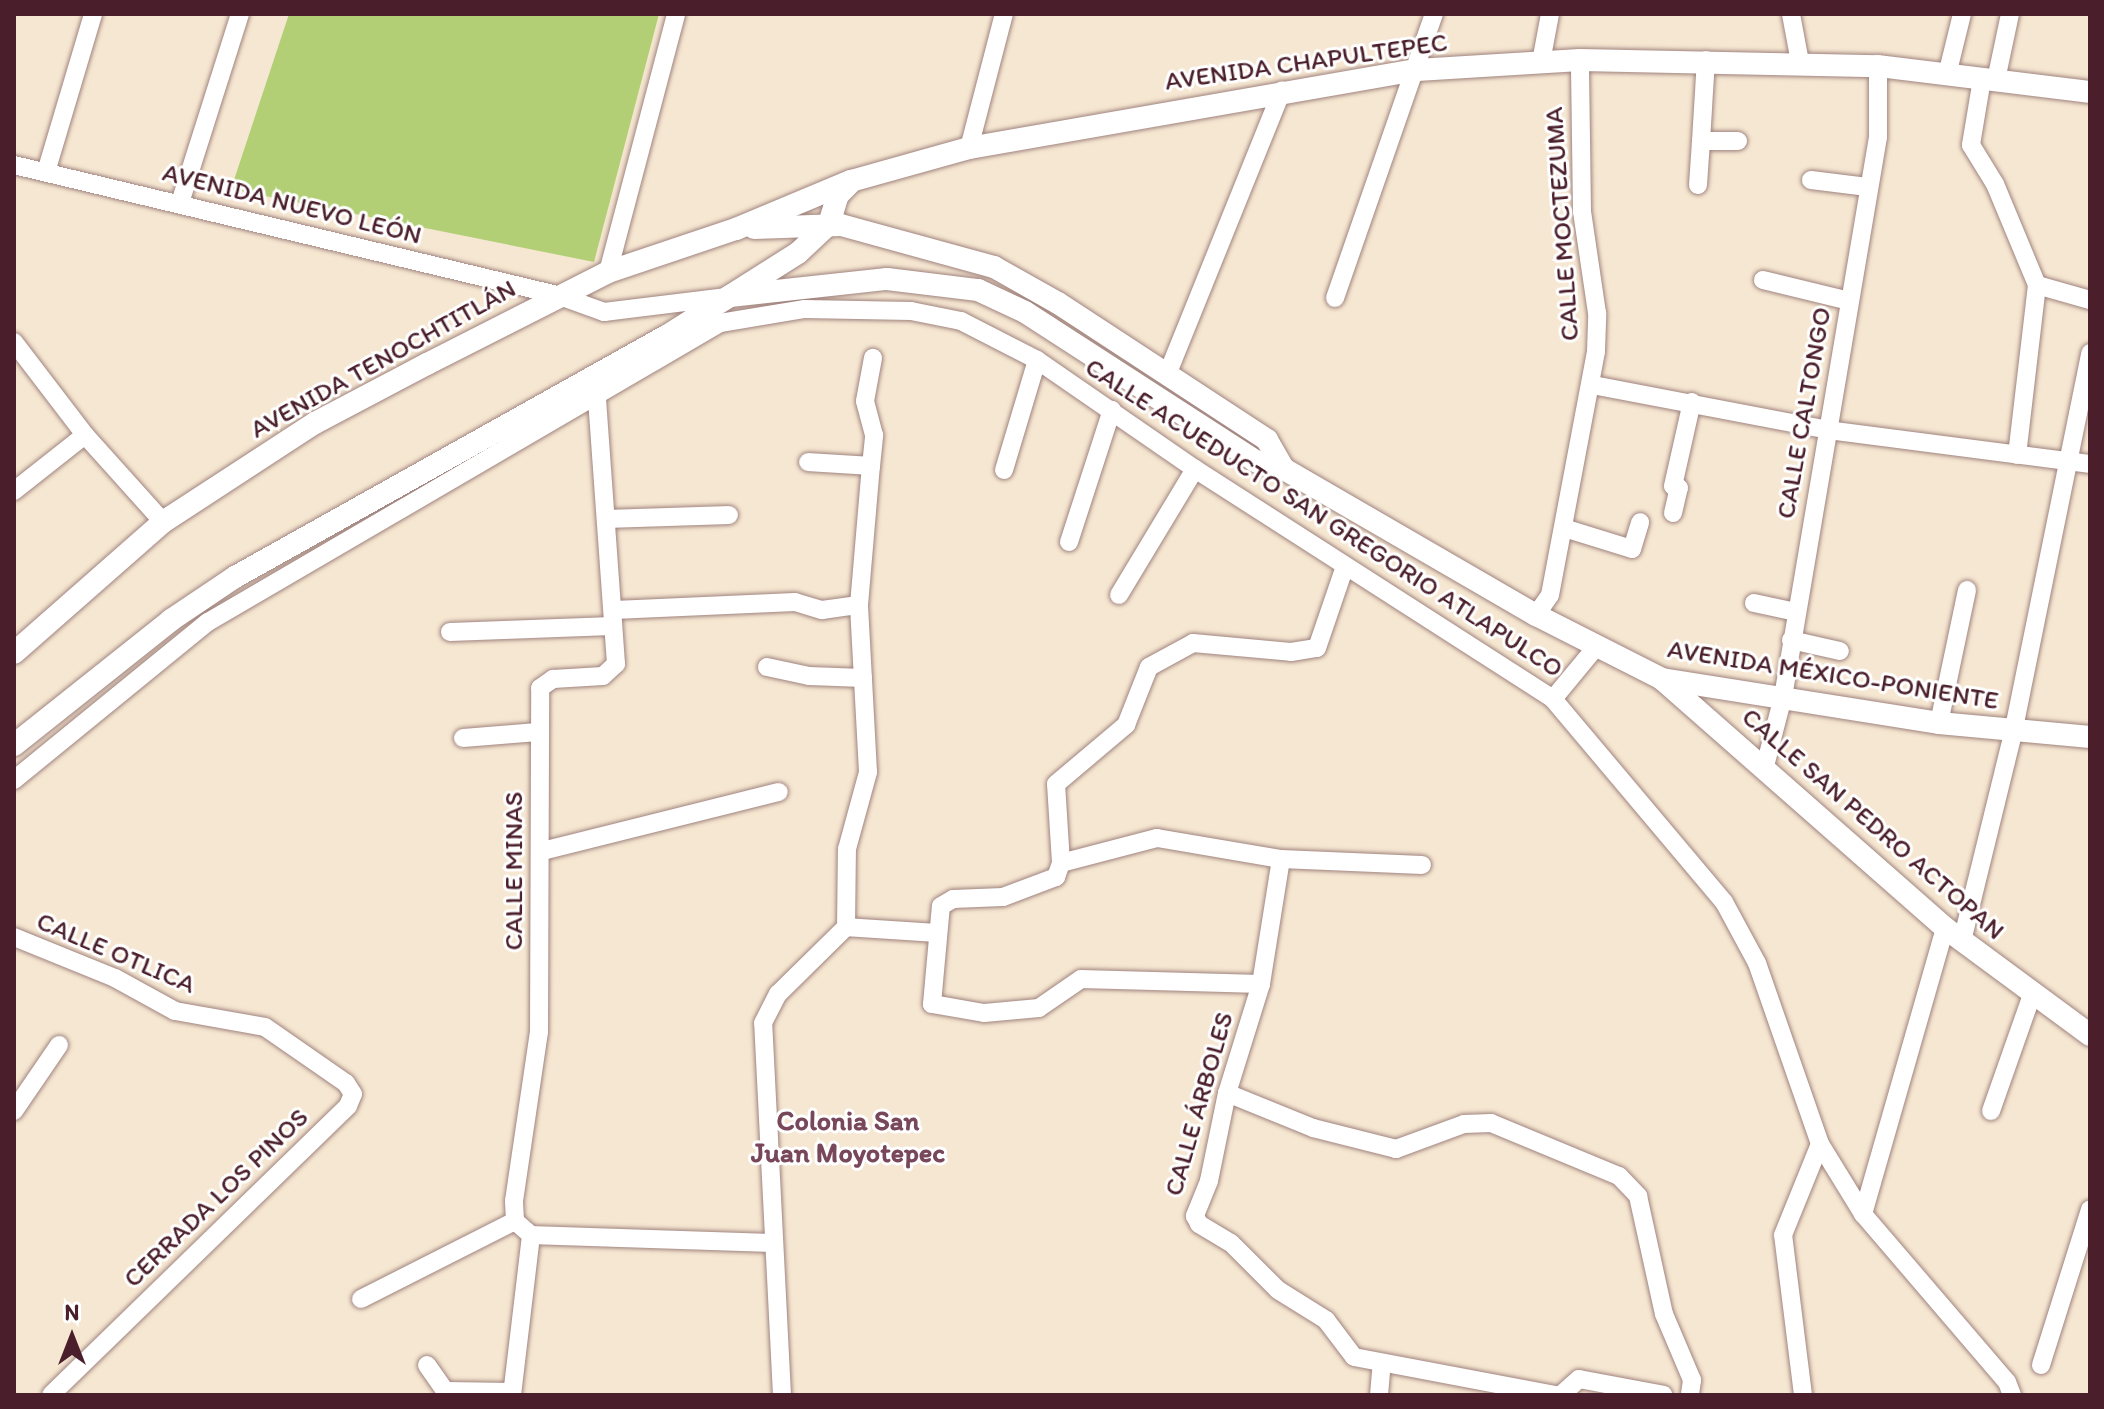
<!DOCTYPE html>
<html>
<head>
<meta charset="utf-8">
<style>
  body { margin:0 }
  #map { position:relative; width:2104px; height:1409px; overflow:hidden; background:#f6e7d2; font-family:Itim,sans-serif }
  div>[style] { position:absolute }
  .green>* { inset:0; background:#b2cf76 }
  .roads { filter:drop-shadow(0 0 2px #a0837e) drop-shadow(0 0 2px #a0837e) }
  .minor>* { height:18px; margin:-9px; padding:0 9px; transform-origin:9px; border-radius:9px; background:#fff }
  .major>* { height:22px; margin:-11px; padding:0 11px; transform-origin:11px; border-radius:11px; background:#fff }
  span { translate:-50% -50%; white-space:nowrap; text-align:center; line-height:1.15; -webkit-text-stroke:6px #fff; paint-order:stroke }
  .street-label { font-size:26px; color:#4a1f2b }
  .neighbourhood-label { font-size:28px; color:#79475a; font-weight:700 }
  .frame { position:absolute; inset:0; border:16px solid #4a1f2b; pointer-events:none }
  .north { position:absolute; left:32px; top:1297px; width:80px; height:80px; -webkit-text-stroke:6px #fff; paint-order:stroke; rotate:0deg; font-size:22px; font-weight:700; line-height:32px; text-align:center; color:#4a1f2b }
  .north::after { content:''; display:block; margin:auto; width:28px; height:36px; background:#4a1f2b; clip-path:polygon(50% 0,100% 100%,50% 72%,0 100%) }
</style>
</head>
<body>
<div id="map">
  <div class="green">
    <div style="clip-path:polygon(289px 14px,659px 14px,594px 262px,231px 189px)"></div>
  </div>
  <div class="roads">
    <div class="minor">
      <div style="left:1791px;top:14px;width:49px;rotate:79.4deg"></div>
      <div style="left:1541px;top:62px;width:49px;rotate:-79.4deg"></div>
      <div style="left:1947px;top:75px;width:63px;rotate:-76.2deg"></div>
      <div style="left:1982px;top:79px;width:67px;rotate:99.5deg"></div>
      <div style="left:1971px;top:145px;width:46px;rotate:58.4deg"></div>
      <div style="left:1995px;top:184px;width:109px;rotate:67.4deg"></div>
      <div style="left:2037px;top:285px;width:171px;rotate:96.7deg"></div>
      <div style="left:1996px;top:80px;width:67px;rotate:-78deg"></div>
      <div style="left:1701px;top:141px;width:81px;rotate:-86.5deg"></div>
      <div style="left:969px;top:148px;width:138px;rotate:-75.4deg"></div>
      <div style="left:14px;top:165px;width:558px;rotate:13.46deg"></div>
      <div style="left:557px;top:295px;width:50px;rotate:19.9deg"></div>
      <div style="left:604px;top:312px;width:124px;rotate:-7deg"></div>
      <div style="left:46px;top:172px;width:165px;rotate:-73.4deg"></div>
      <div style="left:1811px;top:180px;width:57px;rotate:7deg"></div>
      <div style="left:1698px;top:185px;width:44px;rotate:-86.1deg"></div>
      <div style="left:1701px;top:141px;width:37px"></div>
      <div style="left:180px;top:203px;width:198px;rotate:-72.4deg"></div>
      <div style="left:608px;top:272px;width:267px;rotate:-75.2deg"></div>
      <div style="left:1763px;top:280px;width:89px;rotate:13.6deg"></div>
      <div style="left:2037px;top:285px;width:55px;rotate:15.8deg"></div>
      <div style="left:1335px;top:298px;width:301px;rotate:-70.8deg"></div>
      <div style="left:14px;top:342px;width:117px;rotate:52.6deg"></div>
      <div style="left:85px;top:435px;width:117px;rotate:48.1deg"></div>
      <div style="left:1167px;top:375px;width:307px;rotate:-68deg"></div>
      <div style="left:1593px;top:385px;width:239px;rotate:10.8deg"></div>
      <div style="left:1828px;top:430px;width:264px;rotate:7.4deg"></div>
      <div style="left:871px;top:466px;width:31px;rotate:-84deg"></div>
      <div style="left:874px;top:435px;width:35px;rotate:-105deg"></div>
      <div style="left:865px;top:401px;width:44px;rotate:-79.5deg"></div>
      <div style="left:1004px;top:470px;width:115px;rotate:-73.3deg"></div>
      <div style="left:14px;top:491px;width:90px;rotate:-38.3deg"></div>
      <div style="left:1673px;top:513px;width:26px;rotate:-77deg"></div>
      <div style="left:1679px;top:488px;width:6px;rotate:-162deg"></div>
      <div style="left:1673px;top:486px;width:86px;rotate:-77.3deg"></div>
      <div style="left:607px;top:519px;width:122px;rotate:-1.9deg"></div>
      <div style="left:1564px;top:528px;width:71px;rotate:17.2deg"></div>
      <div style="left:1632px;top:549px;width:28px;rotate:-73deg"></div>
      <div style="left:1069px;top:542px;width:139px;rotate:-72deg"></div>
      <div style="left:1119px;top:595px;width:147px;rotate:-58.9deg"></div>
      <div style="left:1754px;top:603px;width:43px;rotate:12.1deg"></div>
      <div style="left:614px;top:610px;width:181px;rotate:-2.5deg"></div>
      <div style="left:795px;top:602px;width:28px;rotate:17deg"></div>
      <div style="left:822px;top:610px;width:37px;rotate:-8deg"></div>
      <div style="left:1536px;top:615px;width:24px;rotate:-55deg"></div>
      <div style="left:1550px;top:595px;width:248px;rotate:-79.3deg"></div>
      <div style="left:1596px;top:351px;width:38px;rotate:-88deg"></div>
      <div style="left:1597px;top:313px;width:103px;rotate:-98.4deg"></div>
      <div style="left:1582px;top:211px;width:151px;rotate:-90.8deg"></div>
      <div style="left:450px;top:632px;width:162px;rotate:-2.1deg"></div>
      <div style="left:1791px;top:640px;width:50px;rotate:12.7deg"></div>
      <div style="left:767px;top:667px;width:43px;rotate:12.1deg"></div>
      <div style="left:809px;top:676px;width:54px;rotate:2.1deg"></div>
      <div style="left:1553px;top:699px;width:67px;rotate:-50.4deg"></div>
      <div style="left:1939px;top:723px;width:136px;rotate:-78.1deg"></div>
      <div style="left:463px;top:738px;width:75px;rotate:-4.6deg"></div>
      <div style="left:1765px;top:766px;width:71px;rotate:-75.4deg"></div>
      <div style="left:1783px;top:697px;width:568px;rotate:-80.37deg"></div>
      <div style="left:1878px;top:137px;width:71px;rotate:-90deg"></div>
      <div style="left:14px;top:780px;width:250px;rotate:-39.2deg"></div>
      <div style="left:208px;top:622px;width:593px;rotate:-30.28deg"></div>
      <div style="left:720px;top:323px;width:86px;rotate:-9.4deg"></div>
      <div style="left:805px;top:309px;width:106px;rotate:1.1deg"></div>
      <div style="left:911px;top:311px;width:51px;rotate:11.3deg"></div>
      <div style="left:961px;top:321px;width:85px;rotate:27.2deg"></div>
      <div style="left:1037px;top:360px;width:192px;rotate:34.6deg"></div>
      <div style="left:1195px;top:469px;width:426px;rotate:32.7deg"></div>
      <div style="left:1553px;top:699px;width:265px;rotate:49.9deg"></div>
      <div style="left:1724px;top:902px;width:69px;rotate:61.6deg"></div>
      <div style="left:1757px;top:963px;width:192px;rotate:70.8deg"></div>
      <div style="left:1820px;top:1144px;width:82px;rotate:58.4deg"></div>
      <div style="left:1863px;top:1214px;width:221px;rotate:49.4deg"></div>
      <div style="left:2007px;top:1382px;width:14px;rotate:69deg"></div>
      <div style="left:542px;top:851px;width:244px;rotate:-14deg"></div>
      <div style="left:1281px;top:859px;width:127px;rotate:99.1deg"></div>
      <div style="left:1261px;top:984px;width:114px;rotate:107.3deg"></div>
      <div style="left:1227px;top:1093px;width:90px;rotate:101.6deg"></div>
      <div style="left:1209px;top:1181px;width:38px;rotate:112deg"></div>
      <div style="left:1195px;top:1216px;width:9px;rotate:63deg"></div>
      <div style="left:1199px;top:1224px;width:37px;rotate:31deg"></div>
      <div style="left:1231px;top:1243px;width:66px;rotate:45deg"></div>
      <div style="left:1278px;top:1290px;width:57px;rotate:32deg"></div>
      <div style="left:1326px;top:1320px;width:46px;rotate:52.9deg"></div>
      <div style="left:1354px;top:1357px;width:205px;rotate:10.7deg"></div>
      <div style="left:1061px;top:863px;width:99px;rotate:-14.6deg"></div>
      <div style="left:1157px;top:838px;width:126px;rotate:9.6deg"></div>
      <div style="left:1281px;top:859px;width:141px;rotate:2.4deg"></div>
      <div style="left:846px;top:927px;width:90px;rotate:3.8deg"></div>
      <div style="left:14px;top:937px;width:109px;rotate:22.1deg"></div>
      <div style="left:115px;top:978px;width:68px;rotate:28.8deg"></div>
      <div style="left:175px;top:1011px;width:91px;rotate:10.1deg"></div>
      <div style="left:265px;top:1027px;width:98px;rotate:34.7deg"></div>
      <div style="left:346px;top:1083px;width:13px;rotate:58deg"></div>
      <div style="left:353px;top:1094px;width:13px;rotate:113deg"></div>
      <div style="left:348px;top:1106px;width:414px;rotate:135.8deg"></div>
      <div style="left:1962px;top:941px;width:214px;rotate:-76.2deg"></div>
      <div style="left:2013px;top:733px;width:388px;rotate:-78.5deg"></div>
      <div style="left:1261px;top:984px;width:180px;rotate:-178.4deg"></div>
      <div style="left:1081px;top:979px;width:51px;rotate:145.4deg"></div>
      <div style="left:1039px;top:1008px;width:55px;rotate:174.8deg"></div>
      <div style="left:984px;top:1013px;width:53px;rotate:-170.2deg"></div>
      <div style="left:932px;top:1004px;width:98px;rotate:-84.8deg"></div>
      <div style="left:941px;top:906px;width:14px;rotate:-30deg"></div>
      <div style="left:953px;top:899px;width:50px;rotate:-2.3deg"></div>
      <div style="left:1003px;top:897px;width:57px;rotate:-20.7deg"></div>
      <div style="left:1056px;top:877px;width:15px;rotate:-70deg"></div>
      <div style="left:1061px;top:863px;width:79px;rotate:-93.6deg"></div>
      <div style="left:1056px;top:784px;width:92px;rotate:-40.1deg"></div>
      <div style="left:1126px;top:725px;width:62px;rotate:-68.4deg"></div>
      <div style="left:1149px;top:667px;width:50px;rotate:-28.6deg"></div>
      <div style="left:1193px;top:643px;width:98px;rotate:5.2deg"></div>
      <div style="left:1291px;top:652px;width:26px;rotate:-9deg"></div>
      <div style="left:1317px;top:648px;width:87px;rotate:-71.1deg"></div>
      <div style="left:1227px;top:1093px;width:93px;rotate:22.1deg"></div>
      <div style="left:1313px;top:1128px;width:86px;rotate:14.2deg"></div>
      <div style="left:1396px;top:1149px;width:72px;rotate:-20.2deg"></div>
      <div style="left:1464px;top:1124px;width:27px;rotate:-2deg"></div>
      <div style="left:1491px;top:1123px;width:139px;rotate:22.5deg"></div>
      <div style="left:1619px;top:1176px;width:28px;rotate:46deg"></div>
      <div style="left:1638px;top:1196px;width:121px;rotate:77.6deg"></div>
      <div style="left:1664px;top:1314px;width:72px;rotate:67deg"></div>
      <div style="left:1692px;top:1380px;width:15px;rotate:98deg"></div>
      <div style="left:14px;top:1111px;width:80px;rotate:-55.7deg"></div>
      <div style="left:1991px;top:1111px;width:126px;rotate:-70.6deg"></div>
      <div style="left:1863px;top:1214px;width:298px;rotate:-74deg"></div>
      <div style="left:531px;top:1235px;width:240px;rotate:1.9deg"></div>
      <div style="left:361px;top:1299px;width:173px;rotate:-26.9deg"></div>
      <div style="left:427px;top:1365px;width:32px;rotate:55deg"></div>
      <div style="left:445px;top:1391px;width:67px;rotate:0.9deg"></div>
      <div style="left:2041px;top:1365px;width:163px;rotate:-72.5deg"></div>
      <div style="left:512px;top:1395px;width:161px;rotate:-83.2deg"></div>
      <div style="left:531px;top:1235px;width:21px;rotate:-139deg"></div>
      <div style="left:515px;top:1221px;width:20px;rotate:-93deg"></div>
      <div style="left:514px;top:1201px;width:171px;rotate:-81.6deg"></div>
      <div style="left:539px;top:1032px;width:344px;rotate:-89.8deg"></div>
      <div style="left:540px;top:688px;width:16px;rotate:-35deg"></div>
      <div style="left:553px;top:679px;width:50px;rotate:-3.4deg"></div>
      <div style="left:603px;top:676px;width:18px;rotate:-43deg"></div>
      <div style="left:616px;top:664px;width:267px;rotate:-94.1deg"></div>
      <div style="left:782px;top:1395px;width:372px;rotate:-92.9deg"></div>
      <div style="left:763px;top:1023px;width:33px;rotate:-63deg"></div>
      <div style="left:778px;top:994px;width:95px;rotate:-44.6deg"></div>
      <div style="left:846px;top:927px;width:78px;rotate:-89.3deg"></div>
      <div style="left:847px;top:849px;width:80px;rotate:-74.7deg"></div>
      <div style="left:868px;top:772px;width:167px;rotate:-93.1deg"></div>
      <div style="left:859px;top:605px;width:140px;rotate:-85.1deg"></div>
      <div style="left:871px;top:466px;width:63px;rotate:-176.4deg"></div>
      <div style="left:1379px;top:1395px;width:32px;rotate:-85deg"></div>
      <div style="left:1561px;top:1395px;width:24px;rotate:-42deg"></div>
      <div style="left:1579px;top:1379px;width:86px;rotate:10.7deg"></div>
      <div style="left:1803px;top:1395px;width:161px;rotate:-97.1deg"></div>
      <div style="left:1783px;top:1235px;width:98px;rotate:-67.9deg"></div>
    </div>
    <div class="major">
      <div style="left:754px;top:228px;width:87px;rotate:-2deg"></div>
      <div style="left:841px;top:225px;width:159px;rotate:15.4deg"></div>
      <div style="left:994px;top:267px;width:73px;rotate:29.4deg"></div>
      <div style="left:1058px;top:303px;width:250px;rotate:33.2deg"></div>
      <div style="left:1267px;top:440px;width:34px;rotate:60deg"></div>
      <div style="left:730px;top:296px;width:158px;rotate:-6.2deg"></div>
      <div style="left:887px;top:279px;width:92px;rotate:6.9deg"></div>
      <div style="left:978px;top:290px;width:52px;rotate:25.1deg"></div>
      <div style="left:1025px;top:312px;width:274px;rotate:32.9deg"></div>
      <div style="left:1255px;top:461px;width:30px;rotate:15deg"></div>
      <div style="left:1284px;top:469px;width:291px;rotate:30.1deg"></div>
      <div style="left:1536px;top:615px;width:141px;rotate:26.9deg"></div>
      <div style="left:1662px;top:679px;width:280px;rotate:9deg"></div>
      <div style="left:1939px;top:723px;width:152px;rotate:5.3deg"></div>
      <div style="left:14px;top:653px;width:198px;rotate:-41.3deg"></div>
      <div style="left:163px;top:522px;width:181px;rotate:-33.1deg"></div>
      <div style="left:315px;top:423px;width:127px;rotate:-27.8deg"></div>
      <div style="left:427px;top:364px;width:203px;rotate:-26.9deg"></div>
      <div style="left:608px;top:272px;width:135px;rotate:-18.6deg"></div>
      <div style="left:736px;top:229px;width:125px;rotate:-22.7deg"></div>
      <div style="left:851px;top:181px;width:123px;rotate:-15.6deg"></div>
      <div style="left:969px;top:148px;width:455px;rotate:-9.9deg"></div>
      <div style="left:1417px;top:70px;width:163px;rotate:-3.5deg"></div>
      <div style="left:1580px;top:60px;width:298px;rotate:1.2deg"></div>
      <div style="left:1878px;top:66px;width:214px;rotate:7deg"></div>
      <div style="left:1663px;top:680px;width:376px;rotate:41.3deg"></div>
      <div style="left:1945px;top:928px;width:180px;rotate:36.4deg"></div>
      <div style="left:14px;top:745px;width:201px;rotate:-38.5deg"></div>
      <div style="left:171px;top:620px;width:77px;rotate:-33.9deg"></div>
      <div style="left:235px;top:577px;width:492px;rotate:-29.2deg"></div>
      <div style="left:665px;top:337px;width:157px;rotate:-32.3deg"></div>
      <div style="left:798px;top:253px;width:42px;rotate:-43.1deg"></div>
      <div style="left:829px;top:224px;width:30px;rotate:-73deg"></div>
      <div style="left:838px;top:195px;width:18px;rotate:-45deg"></div>
    </div>
  </div>
  <div class="street-label">
    <span style="left:1306px;top:62px;rotate:-8deg">AVENIDA CHAPULTEPEC</span>
    <span style="left:292px;top:204px;rotate:14deg">AVENIDA NUEVO LEÓN</span>
    <span style="left:1562px;top:224px;rotate:-94deg">CALLE MOCTEZUMA</span>
    <span style="left:383px;top:359px;rotate:-29deg">AVENIDA TENOCHTITLÁN</span>
    <span style="left:1804px;top:413px;rotate:-80deg">CALLE CALTONGO</span>
    <span style="left:1324px;top:518px;rotate:33deg">CALLE ACUEDUCTO SAN GREGORIO ATLAPULCO</span>
    <span style="left:1833px;top:675px;rotate:9deg">AVENIDA MÉXICO-PONIENTE</span>
    <span style="left:1873px;top:824px;rotate:41deg">CALLE SAN PEDRO ACTOPAN</span>
    <span style="left:514px;top:871px;rotate:-90deg">CALLE MINAS</span>
    <span style="left:116px;top:953px;rotate:23deg">CALLE OTLICA</span>
    <span style="left:1199px;top:1104px;rotate:-74deg">CALLE ÁRBOLES</span>
    <span style="left:216px;top:1198px;rotate:-44deg">CERRADA LOS PINOS</span>
  </div>
  <div class="neighbourhood-label">
    <span style="left:848px;top:1136px">Colonia San<br>Juan Moyotepec</span>
  </div>
  <div class="frame"></div>
  <div class="north">N</div>
</div>
</body>
</html>
